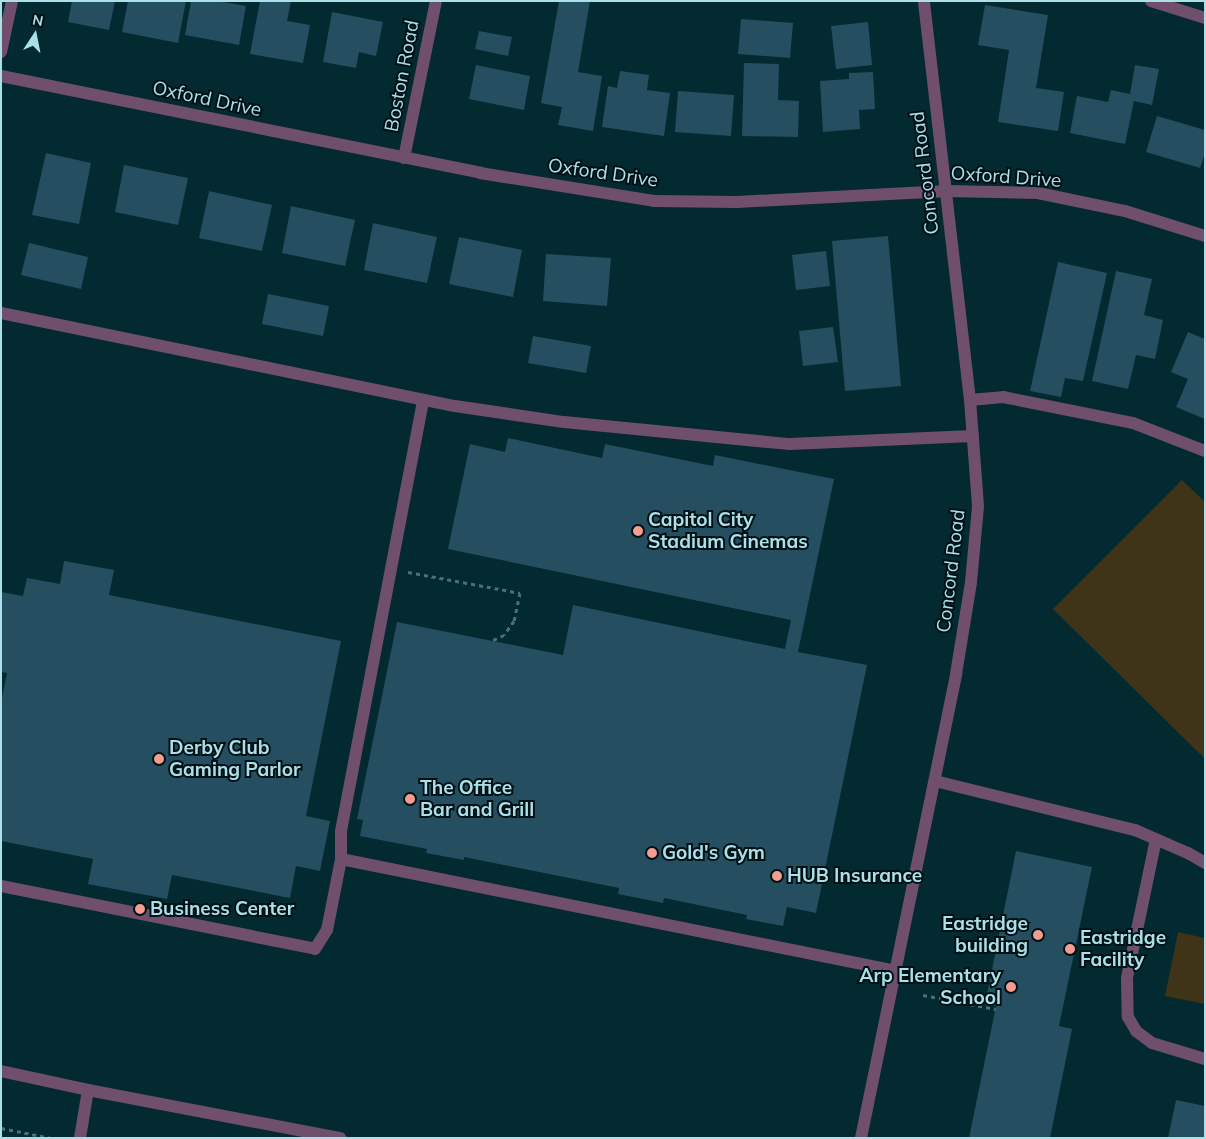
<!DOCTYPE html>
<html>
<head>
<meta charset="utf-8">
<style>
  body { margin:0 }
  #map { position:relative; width:1206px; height:1139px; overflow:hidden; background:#022a30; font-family:Mulish,sans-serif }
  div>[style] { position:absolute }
  .green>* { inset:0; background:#3f3417 }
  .building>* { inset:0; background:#254e60 }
  .path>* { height:3px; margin-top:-1.5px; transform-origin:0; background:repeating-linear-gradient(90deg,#46737a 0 4px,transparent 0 8px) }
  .minor>* { height:12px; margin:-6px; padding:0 6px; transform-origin:6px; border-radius:6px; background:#704f6d }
  .dots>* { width:14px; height:14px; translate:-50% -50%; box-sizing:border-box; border:2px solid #001115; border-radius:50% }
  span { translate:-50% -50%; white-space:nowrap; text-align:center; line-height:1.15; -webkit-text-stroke:4px #001115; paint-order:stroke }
  .street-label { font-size:19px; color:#ace0e9 }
  .poi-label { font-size:19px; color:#ace0e9; font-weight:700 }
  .left { translate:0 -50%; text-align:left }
  .right { translate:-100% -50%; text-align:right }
  .frame { position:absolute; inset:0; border:2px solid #ace0e9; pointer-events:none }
  .north { position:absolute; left:10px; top:10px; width:50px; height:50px; -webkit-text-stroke:4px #001115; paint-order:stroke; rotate:11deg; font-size:14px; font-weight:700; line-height:20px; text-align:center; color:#ace0e9 }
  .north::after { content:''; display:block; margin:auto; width:18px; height:22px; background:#ace0e9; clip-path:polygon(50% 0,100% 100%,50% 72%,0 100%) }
</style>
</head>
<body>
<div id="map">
  <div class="green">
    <div style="clip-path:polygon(1182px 480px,1205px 502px,1205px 759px,1053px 609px)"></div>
    <div style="clip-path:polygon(1178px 932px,1205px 938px,1205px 1004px,1165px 996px)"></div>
  </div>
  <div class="building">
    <div style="clip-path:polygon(72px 1px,115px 1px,109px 30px,68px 22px)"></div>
    <div style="clip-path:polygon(128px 1px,186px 1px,178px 43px,122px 32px)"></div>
    <div style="clip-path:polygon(191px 1px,218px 1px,246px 6px,239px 45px,185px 35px)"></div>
    <div style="clip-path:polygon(260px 1px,291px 1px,287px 21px,310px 25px,303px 63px,250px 54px)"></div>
    <div style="clip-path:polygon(559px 1px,590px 1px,578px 72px,602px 76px,593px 131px,558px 125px,562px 107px,541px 103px)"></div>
    <div style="clip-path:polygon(985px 5px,1048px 15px,1036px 88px,1064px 92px,1058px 131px,998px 122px,1009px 50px,978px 45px)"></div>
    <div style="clip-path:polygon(332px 12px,383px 22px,376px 56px,359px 52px,356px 68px,323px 62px)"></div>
    <div style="clip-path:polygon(741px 19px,793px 23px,790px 58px,738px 54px)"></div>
    <div style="clip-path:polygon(868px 22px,872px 65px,836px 69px,831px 26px)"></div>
    <div style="clip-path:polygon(479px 31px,512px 37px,508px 56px,475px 49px)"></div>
    <div style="clip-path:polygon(744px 63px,779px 64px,778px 100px,799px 101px,798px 137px,742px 136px)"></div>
    <div style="clip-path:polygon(476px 65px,530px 76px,524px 110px,469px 99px)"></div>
    <div style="clip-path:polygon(1135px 65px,1159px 69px,1152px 105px,1134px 101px,1125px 144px,1070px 133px,1077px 96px,1108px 102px,1111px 90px,1130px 94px)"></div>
    <div style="clip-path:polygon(620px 71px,649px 75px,647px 90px,670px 93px,664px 136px,602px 127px,608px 86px,617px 88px)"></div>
    <div style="clip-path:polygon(873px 72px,875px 109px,859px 110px,860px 129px,823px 132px,820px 81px,849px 79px,849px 73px)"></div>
    <div style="clip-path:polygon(678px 91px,734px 95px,731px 136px,675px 132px)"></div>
    <div style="clip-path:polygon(1157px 116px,1205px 130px,1205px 153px,1200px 168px,1146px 152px)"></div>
    <div style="clip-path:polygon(46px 153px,91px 163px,79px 224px,32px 215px)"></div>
    <div style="clip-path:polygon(124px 165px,188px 178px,178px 225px,115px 212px)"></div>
    <div style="clip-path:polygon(209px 191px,272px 205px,262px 251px,199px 238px)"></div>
    <div style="clip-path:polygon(291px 206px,355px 220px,345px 266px,282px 253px)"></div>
    <div style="clip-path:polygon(373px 223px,437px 237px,427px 283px,364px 270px)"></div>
    <div style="clip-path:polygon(888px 236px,901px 386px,845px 391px,832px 241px)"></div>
    <div style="clip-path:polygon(459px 237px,522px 250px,513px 297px,449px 284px)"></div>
    <div style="clip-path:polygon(29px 243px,88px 257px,81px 289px,21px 275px)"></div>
    <div style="clip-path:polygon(826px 251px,830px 286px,796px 290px,792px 255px)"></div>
    <div style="clip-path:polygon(546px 254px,611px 258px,607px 306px,543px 301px)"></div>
    <div style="clip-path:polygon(1058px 262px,1107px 273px,1083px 381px,1065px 378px,1061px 397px,1030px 391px)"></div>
    <div style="clip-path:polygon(1116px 271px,1152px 279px,1144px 315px,1163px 320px,1155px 359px,1136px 355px,1128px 389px,1092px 381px)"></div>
    <div style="clip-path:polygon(268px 294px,329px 306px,323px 336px,262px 324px)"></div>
    <div style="clip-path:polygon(833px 327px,838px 362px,803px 366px,799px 331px)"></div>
    <div style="clip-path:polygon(1188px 332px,1205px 339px,1205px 419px,1176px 407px,1188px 379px,1171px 372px)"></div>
    <div style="clip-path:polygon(533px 336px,591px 346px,586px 373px,528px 363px)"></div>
    <div style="clip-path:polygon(508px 438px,602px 458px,605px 444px,713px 466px,715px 455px,834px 479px,798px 652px,867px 665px,816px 913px,787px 907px,783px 926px,746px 919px,747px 915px,664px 898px,663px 903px,618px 894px,619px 888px,464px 857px,464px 860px,426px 853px,427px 849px,360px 836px,363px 820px,357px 819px,397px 622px,563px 655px,573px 605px,785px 649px,791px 620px,448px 549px,470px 444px,505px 452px)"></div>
    <div style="clip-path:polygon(64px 561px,114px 570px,109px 595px,341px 641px,306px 816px,330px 821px,320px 871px,296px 866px,290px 898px,172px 875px,167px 899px,88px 884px,93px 859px,1px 841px,1px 702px,7px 673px,1px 672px,1px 592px,23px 596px,27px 578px,60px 584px)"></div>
    <div style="clip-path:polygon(1016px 851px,1092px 867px,1059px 1026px,1072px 1029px,1050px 1138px,969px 1138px,996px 1006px,985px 1004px)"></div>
    <div style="clip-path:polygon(1176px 1100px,1205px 1106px,1205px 1138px,1168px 1138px)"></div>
  </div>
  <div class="path">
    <div style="left:408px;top:572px;width:114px;rotate:10.6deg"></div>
    <div style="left:520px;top:593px;width:29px;rotate:102deg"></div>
    <div style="left:514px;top:621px;width:17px;rotate:126deg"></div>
    <div style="left:504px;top:635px;width:14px;rotate:155deg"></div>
    <div style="left:923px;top:995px;width:74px;rotate:10.9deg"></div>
    <div style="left:1px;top:1128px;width:51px;rotate:11.3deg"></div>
  </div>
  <div class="minor">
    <div style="left:1151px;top:1px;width:57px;rotate:17.5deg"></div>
    <div style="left:1px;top:52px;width:52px;rotate:-77.8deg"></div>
    <div style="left:1px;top:76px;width:489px;rotate:11.4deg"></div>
    <div style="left:480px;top:173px;width:176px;rotate:9.1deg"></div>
    <div style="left:654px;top:201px;width:83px;rotate:0.7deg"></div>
    <div style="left:737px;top:202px;width:210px;rotate:-3deg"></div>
    <div style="left:947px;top:191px;width:91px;rotate:1.3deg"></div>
    <div style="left:1038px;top:193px;width:89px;rotate:11.7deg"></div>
    <div style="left:1125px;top:211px;width:84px;rotate:17.4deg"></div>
    <div style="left:404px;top:158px;width:160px;rotate:-78.5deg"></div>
    <div style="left:1px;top:313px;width:463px;rotate:11.6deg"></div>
    <div style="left:455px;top:406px;width:110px;rotate:8.4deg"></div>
    <div style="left:564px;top:422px;width:227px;rotate:5.6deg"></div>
    <div style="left:790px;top:444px;width:183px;rotate:-2.5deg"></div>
    <div style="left:970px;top:400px;width:33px;rotate:-5deg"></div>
    <div style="left:1003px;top:397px;width:133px;rotate:11.3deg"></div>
    <div style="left:1133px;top:423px;width:77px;rotate:21.3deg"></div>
    <div style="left:935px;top:781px;width:206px;rotate:13.8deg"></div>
    <div style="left:1135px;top:830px;width:58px;rotate:23.5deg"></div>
    <div style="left:1188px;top:853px;width:20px;rotate:30deg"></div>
    <div style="left:1156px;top:839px;width:142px;rotate:101.8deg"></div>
    <div style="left:1127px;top:978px;width:39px;rotate:89deg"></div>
    <div style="left:1128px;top:1017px;width:16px;rotate:60deg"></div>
    <div style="left:1136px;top:1031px;width:20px;rotate:37deg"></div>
    <div style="left:1152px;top:1043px;width:55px;rotate:16.8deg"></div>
    <div style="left:341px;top:859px;width:28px;rotate:-90deg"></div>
    <div style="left:341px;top:831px;width:439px;rotate:-79.2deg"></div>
    <div style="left:1px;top:886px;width:320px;rotate:11.3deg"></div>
    <div style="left:315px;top:949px;width:22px;rotate:-58deg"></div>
    <div style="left:327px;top:930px;width:72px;rotate:-78.8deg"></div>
    <div style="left:341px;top:859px;width:566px;rotate:11.41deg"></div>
    <div style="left:1px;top:1071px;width:89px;rotate:12.3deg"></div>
    <div style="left:88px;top:1090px;width:49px;rotate:99.5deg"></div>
    <div style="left:88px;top:1090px;width:257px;rotate:10.8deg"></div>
    <div style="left:861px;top:1138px;width:474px;rotate:-78.4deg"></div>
    <div style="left:956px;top:674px;width:93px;rotate:-80.7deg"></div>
    <div style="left:971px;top:582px;width:76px;rotate:-84.7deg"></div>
    <div style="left:978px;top:506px;width:106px;rotate:-94.3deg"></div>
    <div style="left:970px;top:400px;width:402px;rotate:-96.6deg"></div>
  </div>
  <div class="dots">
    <div style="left:638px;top:531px;background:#f59d8f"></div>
    <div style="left:159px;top:759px;background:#f59d8f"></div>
    <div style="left:410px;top:799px;background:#f59d8f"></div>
    <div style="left:652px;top:853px;background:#f59d8f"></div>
    <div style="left:777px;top:876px;background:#f59d8f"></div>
    <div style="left:140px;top:909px;background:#f59d8f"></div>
    <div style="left:1038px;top:935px;background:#f59d8f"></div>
    <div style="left:1070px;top:949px;background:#f59d8f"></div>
    <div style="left:1011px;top:987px;background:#f59d8f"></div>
  </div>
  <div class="street-label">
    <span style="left:402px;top:76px;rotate:-79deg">Boston Road</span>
    <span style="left:207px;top:99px;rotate:12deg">Oxford Drive</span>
    <span style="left:603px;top:173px;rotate:8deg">Oxford Drive</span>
    <span style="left:925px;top:173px;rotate:-97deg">Concord Road</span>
    <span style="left:1006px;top:177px;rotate:4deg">Oxford Drive</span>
    <span style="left:951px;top:571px;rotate:-83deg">Concord Road</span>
  </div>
  <div class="poi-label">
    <span class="left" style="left:648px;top:531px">Capitol City<br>Stadium Cinemas</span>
    <span class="left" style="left:169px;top:759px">Derby Club<br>Gaming Parlor</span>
    <span class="left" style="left:420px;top:799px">The Office<br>Bar and Grill</span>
    <span class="left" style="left:662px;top:853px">Gold's Gym</span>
    <span class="left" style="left:787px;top:876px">HUB Insurance</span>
    <span class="left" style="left:150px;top:909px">Business Center</span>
    <span class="right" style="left:1028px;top:935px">Eastridge<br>building</span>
    <span class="left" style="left:1080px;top:949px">Eastridge<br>Facility</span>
    <span class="right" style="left:1001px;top:987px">Arp Elementary<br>School</span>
  </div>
  <div class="frame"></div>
  <div class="north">N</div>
</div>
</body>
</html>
